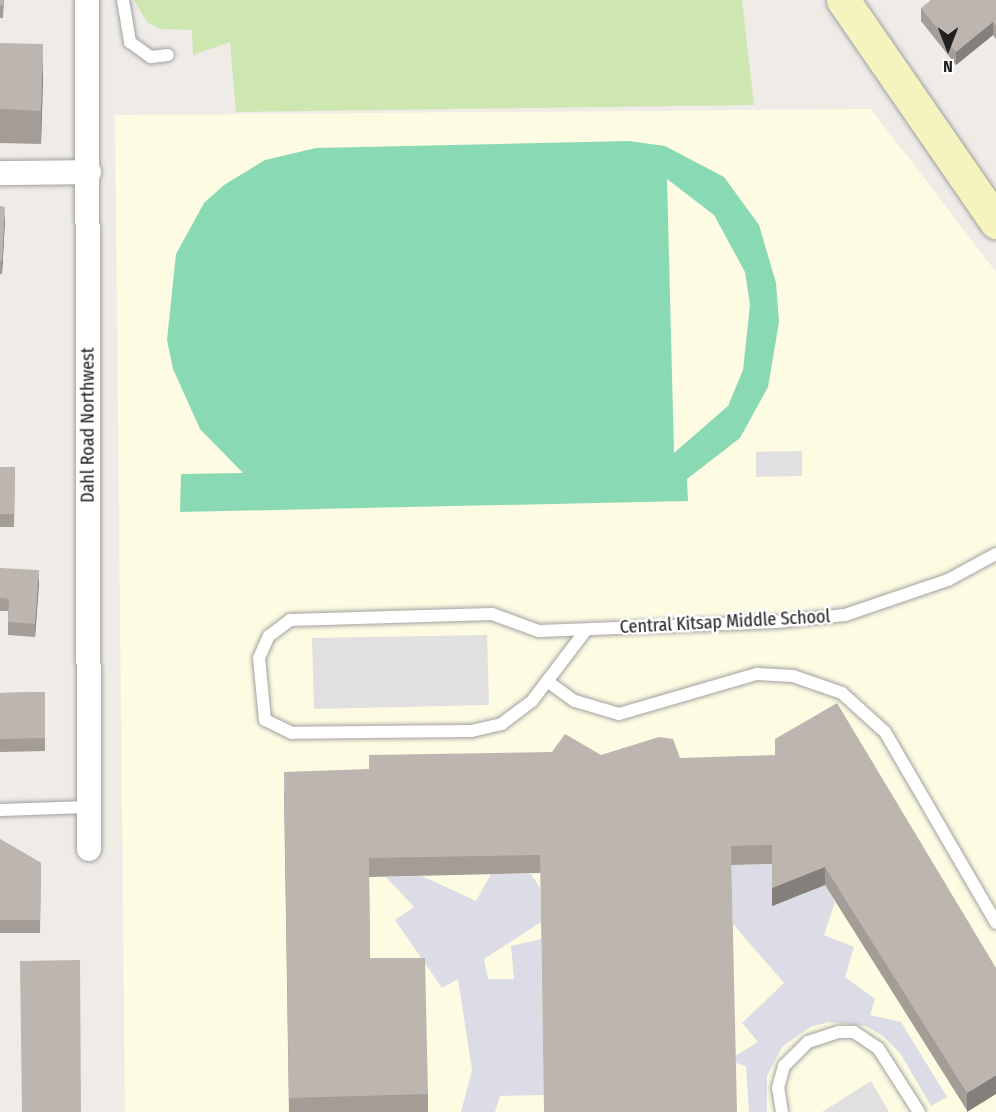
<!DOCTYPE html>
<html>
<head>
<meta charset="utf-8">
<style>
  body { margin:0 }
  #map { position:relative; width:996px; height:1112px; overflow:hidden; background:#efece7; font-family:"Fira Sans Condensed",sans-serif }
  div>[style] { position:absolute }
  .education>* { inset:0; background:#fdfbe2 }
  .grass>* { inset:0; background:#cee6b0 }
  .pitch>* { inset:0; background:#8ad9b5 }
  .parking>* { inset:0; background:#e0e0e0 }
  .plaza>* { inset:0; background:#dbdce5 }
  .roads { filter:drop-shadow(0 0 2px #a1a1a1) drop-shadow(0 0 2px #a1a1a1) }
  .lane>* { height:12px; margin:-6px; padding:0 6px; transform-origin:6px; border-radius:6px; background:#fff }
  .street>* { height:24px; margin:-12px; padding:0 12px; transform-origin:12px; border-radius:12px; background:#fff }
  .secondary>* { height:33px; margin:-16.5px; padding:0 16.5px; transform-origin:16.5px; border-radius:16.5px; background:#f5f4bf }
  .wall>* { inset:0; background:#a39c97 }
  .shaded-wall>* { inset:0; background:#847f7b }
  .building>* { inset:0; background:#bdb5b0 }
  span { translate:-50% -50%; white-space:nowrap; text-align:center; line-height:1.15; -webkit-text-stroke:5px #fff; paint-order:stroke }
  .street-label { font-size:18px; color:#202020 }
  .north { position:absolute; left:918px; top:18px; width:60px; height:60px; -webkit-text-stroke:4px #fff; paint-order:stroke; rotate:180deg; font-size:16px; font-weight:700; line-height:24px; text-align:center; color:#202020 }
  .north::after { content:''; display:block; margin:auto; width:21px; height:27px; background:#202020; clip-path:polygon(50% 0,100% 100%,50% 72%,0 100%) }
</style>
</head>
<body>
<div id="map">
  <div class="education">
    <div style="clip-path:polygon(871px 109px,996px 272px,996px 1112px,125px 1112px,115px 115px)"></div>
  </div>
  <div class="grass">
    <div style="clip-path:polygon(134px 0,742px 0,754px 105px,236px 112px,230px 42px,193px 55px,192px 30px,161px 29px,147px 22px)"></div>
  </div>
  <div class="pitch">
    <div style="clip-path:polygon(evenodd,629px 141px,665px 146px,724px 177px,759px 225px,776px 283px,779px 322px,768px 387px,740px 438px,687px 479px,688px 501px,180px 512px,181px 474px,243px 473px,200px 429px,173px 369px,167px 340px,176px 254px,204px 203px,224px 185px,265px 160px,316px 148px,629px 141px,667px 179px,714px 215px,745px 272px,750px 305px,743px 370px,728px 406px,674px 453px,667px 179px)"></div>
  </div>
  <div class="parking">
    <div style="clip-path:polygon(802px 451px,802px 476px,756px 477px,756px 452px)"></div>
    <div style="clip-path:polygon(487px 635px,489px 705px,314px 709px,312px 638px)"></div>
    <div style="clip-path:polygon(871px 1081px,889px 1112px,822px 1112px)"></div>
  </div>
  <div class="plaza">
    <div style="clip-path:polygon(792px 864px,825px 885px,835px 902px,824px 935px,854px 947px,845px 977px,875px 999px,870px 1015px,901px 1022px,947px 1097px,931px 1106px,900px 1053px,883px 1036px,866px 1026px,829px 1022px,810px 1027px,782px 1047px,767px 1076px,767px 1112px,749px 1112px,746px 1066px,736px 1063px,735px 1056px,758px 1042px,742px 1023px,784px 983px,733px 924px,731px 865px)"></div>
    <div style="clip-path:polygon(491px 874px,531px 874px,540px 888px,541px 922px,484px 959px,488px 979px,514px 979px,511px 946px,541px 939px,544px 1095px,500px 1096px,495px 1112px,461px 1112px,472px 1070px,458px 979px,442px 988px,395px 920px,414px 907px,386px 877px,422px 876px,476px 901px)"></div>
  </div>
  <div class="roads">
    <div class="lane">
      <div style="left:123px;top:0;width:43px;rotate:80.5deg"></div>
      <div style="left:130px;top:42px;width:26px;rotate:36deg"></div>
      <div style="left:151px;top:57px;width:17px;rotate:-7deg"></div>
      <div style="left:586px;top:630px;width:89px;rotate:127.3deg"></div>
      <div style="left:532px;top:701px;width:38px;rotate:143deg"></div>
      <div style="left:502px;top:724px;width:32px;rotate:167deg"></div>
      <div style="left:471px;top:731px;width:179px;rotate:179.4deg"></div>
      <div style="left:292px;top:733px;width:30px;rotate:-154deg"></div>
      <div style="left:265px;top:720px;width:62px;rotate:-95.5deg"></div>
      <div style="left:259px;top:658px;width:24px;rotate:-66deg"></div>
      <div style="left:269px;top:636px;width:26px;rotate:-37deg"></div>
      <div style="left:290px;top:620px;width:202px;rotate:-1.7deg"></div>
      <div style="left:492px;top:614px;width:50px;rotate:19.9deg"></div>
      <div style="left:539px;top:631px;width:237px;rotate:-2.2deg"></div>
      <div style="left:776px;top:622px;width:69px;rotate:-5.8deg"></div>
      <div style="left:845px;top:615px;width:109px;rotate:-18.8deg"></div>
      <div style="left:948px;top:580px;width:55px;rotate:-28.4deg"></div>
      <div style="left:547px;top:681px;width:34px;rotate:36deg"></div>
      <div style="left:575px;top:701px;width:46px;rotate:16.5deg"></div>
      <div style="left:619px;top:714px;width:144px;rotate:-16.2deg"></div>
      <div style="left:757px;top:674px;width:36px;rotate:3deg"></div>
      <div style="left:793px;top:676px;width:52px;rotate:19.1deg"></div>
      <div style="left:842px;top:693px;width:58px;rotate:42.2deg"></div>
      <div style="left:885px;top:732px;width:221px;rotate:59.8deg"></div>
      <div style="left:0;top:810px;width:88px;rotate:-2deg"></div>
      <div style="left:782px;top:1112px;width:24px;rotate:-99deg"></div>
      <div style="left:778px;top:1088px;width:23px;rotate:-75deg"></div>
      <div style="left:784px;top:1066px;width:34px;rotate:-45deg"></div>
      <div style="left:808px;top:1042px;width:33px;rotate:-18deg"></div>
      <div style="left:839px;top:1032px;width:15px"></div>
      <div style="left:854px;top:1032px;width:29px;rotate:34deg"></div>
      <div style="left:878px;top:1048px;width:76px;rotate:57.4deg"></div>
    </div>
    <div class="street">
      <div style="left:87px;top:0;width:849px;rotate:89.87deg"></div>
      <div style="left:0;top:173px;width:89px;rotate:-0.6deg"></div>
    </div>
    <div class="secondary">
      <div style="left:843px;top:0;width:270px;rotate:55.4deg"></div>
    </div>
  </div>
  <div class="wall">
    <div style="clip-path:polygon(0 0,4px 0,3px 18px,0 18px)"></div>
    <div style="clip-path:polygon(996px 0,996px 39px,993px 35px,956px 65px,921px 21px,921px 8px)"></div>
    <div style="clip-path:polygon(0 43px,43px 77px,41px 144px,0 143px)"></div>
    <div style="clip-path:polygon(0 206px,5px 220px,2px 274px,0 274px)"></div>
    <div style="clip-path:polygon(0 467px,15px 467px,14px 527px,0 527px)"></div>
    <div style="clip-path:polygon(0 568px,39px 583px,35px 637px,8px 635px,8px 611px,0 611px)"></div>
    <div style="clip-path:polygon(45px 692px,45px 751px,0 752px,0 693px)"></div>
    <div style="clip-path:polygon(601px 755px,680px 758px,996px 968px,968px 1112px,825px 885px,772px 906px,772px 864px,732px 865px,540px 873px,369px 877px,370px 958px,428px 1094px,428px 1112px,289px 1112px,284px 791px,369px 769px)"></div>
    <div style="clip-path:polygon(0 839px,41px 863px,40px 933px,0 933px)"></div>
  </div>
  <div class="shaded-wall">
    <div style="clip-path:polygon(993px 22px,993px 35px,956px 65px,956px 52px)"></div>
    <div style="clip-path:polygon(43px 44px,43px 77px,41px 144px,41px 111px)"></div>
    <div style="clip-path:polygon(5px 207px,5px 220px,2px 274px,2px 261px)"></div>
    <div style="clip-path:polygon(39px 570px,39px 583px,35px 637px,35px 624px)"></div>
    <div style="clip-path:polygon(825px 867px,825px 885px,772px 906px,772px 888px)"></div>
    <div style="clip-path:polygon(996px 1075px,996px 1094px,967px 1112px,967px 1093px)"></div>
  </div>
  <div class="building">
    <div style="clip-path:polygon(0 0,3px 0,3px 5px,0 5px)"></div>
    <div style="clip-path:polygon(931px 0,996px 0,996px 26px,993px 22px,956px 52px,921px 8px)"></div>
    <div style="clip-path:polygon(0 43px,43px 44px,41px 111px,0 109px)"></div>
    <div style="clip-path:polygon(0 206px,5px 207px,2px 261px,0 261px)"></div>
    <div style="clip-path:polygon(0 467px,15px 467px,14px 514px,0 514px)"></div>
    <div style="clip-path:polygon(0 568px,39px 570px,35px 624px,8px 622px,9px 599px,0 598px)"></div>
    <div style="clip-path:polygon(45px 692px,45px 738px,0 739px,0 693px)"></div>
    <div style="clip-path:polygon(837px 703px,996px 968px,996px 1075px,967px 1093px,825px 867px,772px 888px,772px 845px,731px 846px,737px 1112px,544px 1112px,540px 855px,369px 858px,370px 958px,425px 958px,428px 1094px,289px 1098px,284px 772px,369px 769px,369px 755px,552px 752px,565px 734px,601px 755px,659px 737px,673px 739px,680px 758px,775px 755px,775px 739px)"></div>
    <div style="clip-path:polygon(0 839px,41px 863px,40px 920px,0 920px)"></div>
    <div style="clip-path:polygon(80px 960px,81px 1112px,22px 1112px,20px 961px)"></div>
  </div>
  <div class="street-label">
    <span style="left:88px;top:425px;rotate:-90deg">Dahl Road Northwest</span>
    <span style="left:725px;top:622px;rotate:-3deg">Central Kitsap Middle School</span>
  </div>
  <div class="north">N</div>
</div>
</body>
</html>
